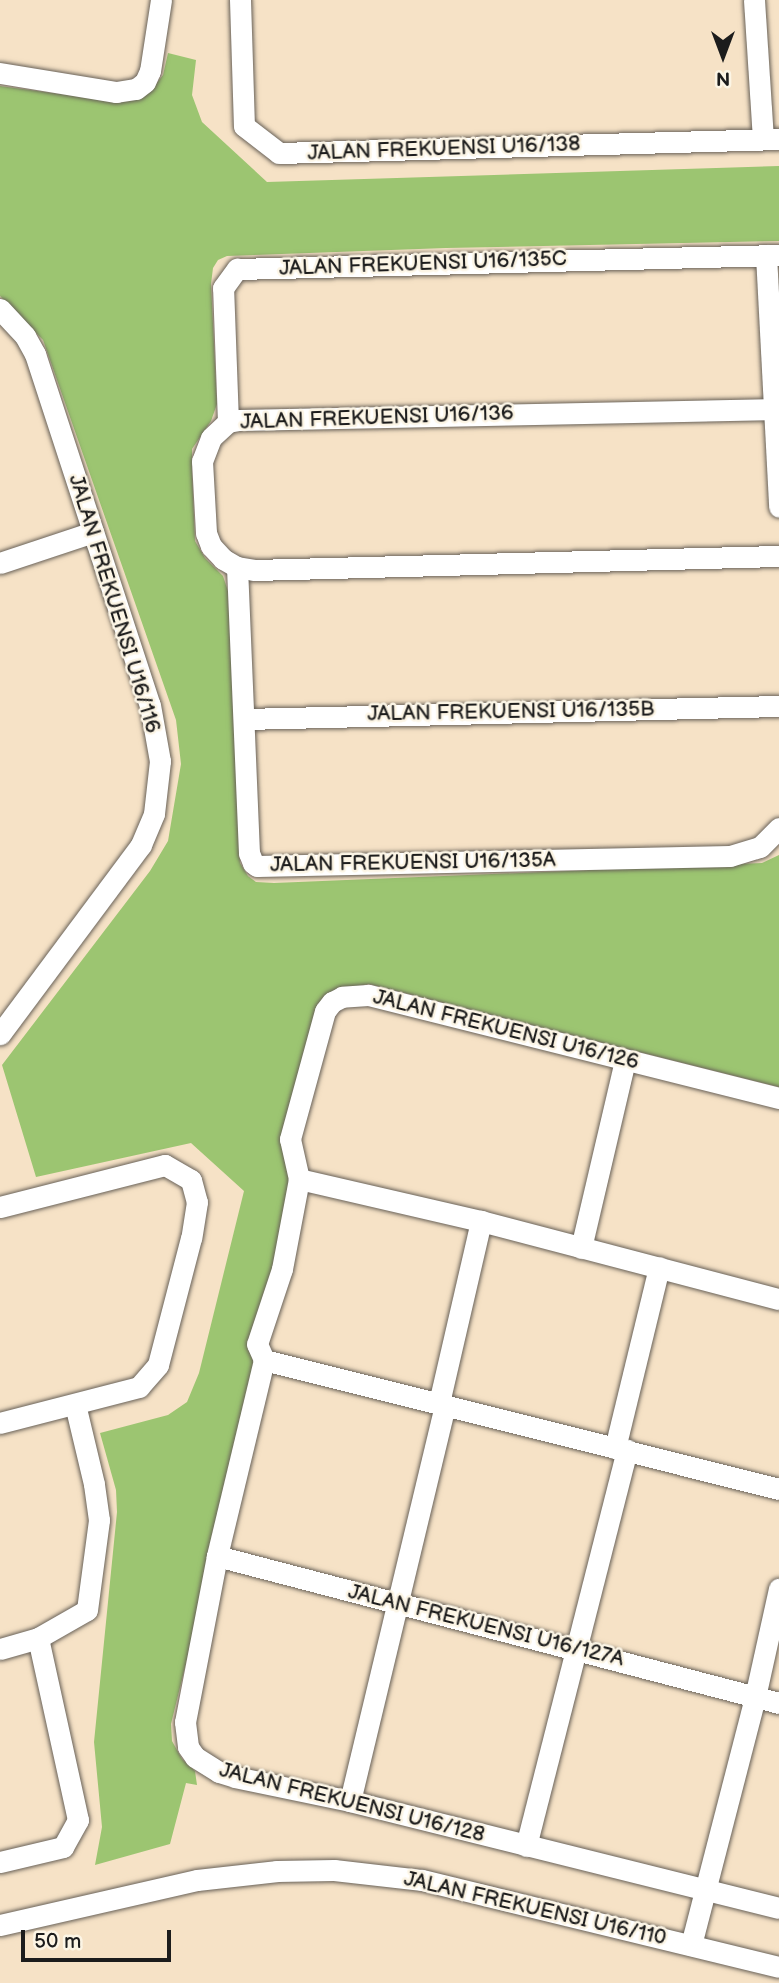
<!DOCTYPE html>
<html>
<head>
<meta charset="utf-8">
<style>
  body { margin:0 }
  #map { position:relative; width:779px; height:1983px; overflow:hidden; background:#f6e2c6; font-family:"Balsamiq Sans",sans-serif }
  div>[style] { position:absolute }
  .green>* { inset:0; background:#9cc571 }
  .roads { filter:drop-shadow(0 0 2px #686158) drop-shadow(0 0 2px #686158) }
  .minor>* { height:21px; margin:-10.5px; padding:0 10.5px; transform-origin:10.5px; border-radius:10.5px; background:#fff }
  span { translate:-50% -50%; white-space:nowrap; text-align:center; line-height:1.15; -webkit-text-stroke:5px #fcf5e5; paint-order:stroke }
  .street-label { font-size:21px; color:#1c1c1c }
  .north { position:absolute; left:688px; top:21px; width:70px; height:70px; -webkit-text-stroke:5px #fcf5e5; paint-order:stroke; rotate:180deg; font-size:19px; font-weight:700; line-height:28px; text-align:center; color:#1c1c1c }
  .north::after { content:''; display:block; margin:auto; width:24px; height:32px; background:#1c1c1c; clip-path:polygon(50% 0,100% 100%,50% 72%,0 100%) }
  .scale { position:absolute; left:21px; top:1930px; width:150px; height:32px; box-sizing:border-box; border:4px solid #1c1c1c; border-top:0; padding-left:9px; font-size:21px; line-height:24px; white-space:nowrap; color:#1c1c1c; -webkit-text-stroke:5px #fcf5e5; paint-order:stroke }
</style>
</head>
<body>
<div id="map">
  <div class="green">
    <div style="clip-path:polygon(168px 53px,196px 60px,192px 95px,202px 122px,267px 182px,779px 166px,779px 241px,446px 248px,227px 256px,218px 260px,213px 268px,211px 284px,217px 404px,211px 421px,192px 449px,192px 469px,195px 541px,205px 558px,223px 576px,228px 591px,240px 863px,248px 876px,256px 882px,274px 883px,762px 863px,779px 855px,779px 1087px,369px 984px,347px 988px,329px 999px,284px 1128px,300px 1179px,254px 1387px,171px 1724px,172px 1741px,182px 1759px,195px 1771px,197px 1785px,186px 1783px,170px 1844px,95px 1865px,102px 1827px,94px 1742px,117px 1512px,116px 1490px,100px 1433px,168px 1415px,187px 1402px,199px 1373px,244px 1191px,191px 1143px,36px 1177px,2px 1065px,150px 871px,168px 841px,181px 764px,176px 720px,43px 340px,0 296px,0 86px,105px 100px,153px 88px,163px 75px)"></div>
  </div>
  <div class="roads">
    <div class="minor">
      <div style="left:240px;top:0;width:126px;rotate:88.2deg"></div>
      <div style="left:244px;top:126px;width:44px;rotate:37.6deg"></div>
      <div style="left:279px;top:153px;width:500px;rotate:-1.6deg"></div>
      <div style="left:754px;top:0;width:139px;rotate:86.3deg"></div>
      <div style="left:0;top:73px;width:118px;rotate:9.3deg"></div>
      <div style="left:116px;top:92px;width:20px;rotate:-9deg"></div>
      <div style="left:136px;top:89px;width:11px;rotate:-38deg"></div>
      <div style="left:145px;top:82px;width:12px;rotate:-66deg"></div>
      <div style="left:150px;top:71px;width:72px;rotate:-81.2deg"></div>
      <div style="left:766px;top:255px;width:252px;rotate:87deg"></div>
      <div style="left:0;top:309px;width:37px;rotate:47deg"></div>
      <div style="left:25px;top:336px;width:21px;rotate:61deg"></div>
      <div style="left:35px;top:354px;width:369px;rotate:71.9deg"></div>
      <div style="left:150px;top:705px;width:57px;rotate:79.9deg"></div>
      <div style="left:160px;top:761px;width:53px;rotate:96.5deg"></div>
      <div style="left:154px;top:814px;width:34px;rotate:113deg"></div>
      <div style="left:141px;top:845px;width:236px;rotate:126.7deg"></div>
      <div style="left:779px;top:409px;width:540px;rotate:178.83deg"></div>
      <div style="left:239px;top:420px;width:11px;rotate:170deg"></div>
      <div style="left:228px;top:422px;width:23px;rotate:137deg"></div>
      <div style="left:211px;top:438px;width:25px;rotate:111deg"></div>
      <div style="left:202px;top:461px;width:72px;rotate:86.8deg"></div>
      <div style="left:206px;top:533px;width:14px;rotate:69deg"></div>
      <div style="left:211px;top:546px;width:18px;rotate:47deg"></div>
      <div style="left:223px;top:559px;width:16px;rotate:30deg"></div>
      <div style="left:237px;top:567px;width:17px;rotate:10deg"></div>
      <div style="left:254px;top:570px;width:525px;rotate:-1.53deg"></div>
      <div style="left:228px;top:422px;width:134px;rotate:-92.1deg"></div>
      <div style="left:223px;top:288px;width:24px;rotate:-54deg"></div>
      <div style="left:237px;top:269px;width:542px;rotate:-1.48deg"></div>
      <div style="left:0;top:563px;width:98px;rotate:-18.4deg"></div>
      <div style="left:237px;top:567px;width:286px;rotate:87.6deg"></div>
      <div style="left:249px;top:853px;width:11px;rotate:68deg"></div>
      <div style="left:253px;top:863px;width:5px;rotate:37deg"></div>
      <div style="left:257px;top:866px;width:473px;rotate:-1.2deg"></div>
      <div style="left:730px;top:856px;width:31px;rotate:-17deg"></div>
      <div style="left:760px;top:847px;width:27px;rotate:-45deg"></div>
      <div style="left:244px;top:719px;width:535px;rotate:-1.39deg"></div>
      <div style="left:779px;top:1098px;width:424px;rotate:-165.9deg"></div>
      <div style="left:368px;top:995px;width:26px;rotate:176deg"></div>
      <div style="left:342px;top:997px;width:11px;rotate:153deg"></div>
      <div style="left:332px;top:1002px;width:11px;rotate:128deg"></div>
      <div style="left:325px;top:1011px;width:133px;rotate:105.3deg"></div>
      <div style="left:290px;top:1139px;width:41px;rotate:77.3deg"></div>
      <div style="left:299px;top:1179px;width:92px;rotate:100.7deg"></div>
      <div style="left:282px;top:1269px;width:79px;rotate:108.4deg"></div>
      <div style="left:257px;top:1344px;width:17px;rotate:66deg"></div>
      <div style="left:264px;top:1360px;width:531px;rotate:14.06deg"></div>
      <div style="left:299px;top:1179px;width:187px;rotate:13deg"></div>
      <div style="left:481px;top:1221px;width:308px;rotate:14.7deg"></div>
      <div style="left:0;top:1207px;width:170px;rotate:-14.3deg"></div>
      <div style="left:165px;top:1165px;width:30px;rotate:30deg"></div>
      <div style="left:191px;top:1180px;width:23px;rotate:75deg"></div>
      <div style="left:197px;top:1202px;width:36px;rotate:99deg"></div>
      <div style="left:191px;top:1238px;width:131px;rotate:104.6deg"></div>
      <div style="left:158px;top:1365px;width:29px;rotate:131deg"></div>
      <div style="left:139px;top:1387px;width:144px;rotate:165.5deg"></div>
      <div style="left:581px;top:1248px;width:193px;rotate:-76.8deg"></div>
      <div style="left:264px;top:1360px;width:202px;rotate:103.5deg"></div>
      <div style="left:217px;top:1556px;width:169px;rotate:100.9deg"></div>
      <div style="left:185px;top:1722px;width:25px;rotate:83deg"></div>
      <div style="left:188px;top:1747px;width:12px;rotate:55deg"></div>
      <div style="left:195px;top:1757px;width:28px;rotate:32deg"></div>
      <div style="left:219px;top:1772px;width:17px;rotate:17deg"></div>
      <div style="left:235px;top:1777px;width:117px;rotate:11.8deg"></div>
      <div style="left:350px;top:1801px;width:442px;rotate:14deg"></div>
      <div style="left:439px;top:1403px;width:187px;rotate:-77deg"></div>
      <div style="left:615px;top:1448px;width:186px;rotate:-76.3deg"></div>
      <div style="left:217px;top:1556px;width:581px;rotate:14.66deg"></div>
      <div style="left:0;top:1649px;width:40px;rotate:-16deg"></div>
      <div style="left:350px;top:1801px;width:407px;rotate:-76.5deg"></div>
      <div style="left:526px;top:1846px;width:409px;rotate:-75.7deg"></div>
      <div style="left:0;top:1862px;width:65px;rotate:-13.4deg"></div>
      <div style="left:63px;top:1847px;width:31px;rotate:-61deg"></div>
      <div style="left:78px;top:1820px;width:186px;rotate:-102.4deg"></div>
      <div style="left:38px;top:1638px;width:56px;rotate:-29.7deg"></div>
      <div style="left:87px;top:1610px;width:91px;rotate:-82.4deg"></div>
      <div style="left:99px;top:1520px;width:36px;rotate:-98deg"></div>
      <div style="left:94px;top:1484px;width:82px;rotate:-103.4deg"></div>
      <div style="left:0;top:1925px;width:202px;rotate:-12.9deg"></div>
      <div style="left:197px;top:1880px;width:81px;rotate:-6.4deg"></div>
      <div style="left:277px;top:1871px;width:57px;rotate:-1deg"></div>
      <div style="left:334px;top:1870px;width:89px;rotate:6.5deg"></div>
      <div style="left:422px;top:1880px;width:367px;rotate:13.7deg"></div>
      <div style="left:691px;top:1945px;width:256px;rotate:-75.5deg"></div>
      <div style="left:755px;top:1697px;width:111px;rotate:-77.5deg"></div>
    </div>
  </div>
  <div class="street-label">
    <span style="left:444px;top:149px;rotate:-2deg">JALAN FREKUENSI U16/138</span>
    <span style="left:423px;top:264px;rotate:-2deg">JALAN FREKUENSI U16/135C</span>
    <span style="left:377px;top:418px;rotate:-2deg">JALAN FREKUENSI U16/136</span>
    <span style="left:114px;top:604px;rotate:73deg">JALAN FREKUENSI U16/116</span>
    <span style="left:511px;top:712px;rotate:-1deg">JALAN FREKUENSI U16/135B</span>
    <span style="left:413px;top:863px;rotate:-1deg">JALAN FREKUENSI U16/135A</span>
    <span style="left:506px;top:1030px;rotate:14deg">JALAN FREKUENSI U16/126</span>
    <span style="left:486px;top:1626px;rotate:14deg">JALAN FREKUENSI U16/127A</span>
    <span style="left:352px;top:1803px;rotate:14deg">JALAN FREKUENSI U16/128</span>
    <span style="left:535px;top:1909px;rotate:13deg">JALAN FREKUENSI U16/110</span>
  </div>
  <div class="north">N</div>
  <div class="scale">50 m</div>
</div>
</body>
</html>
